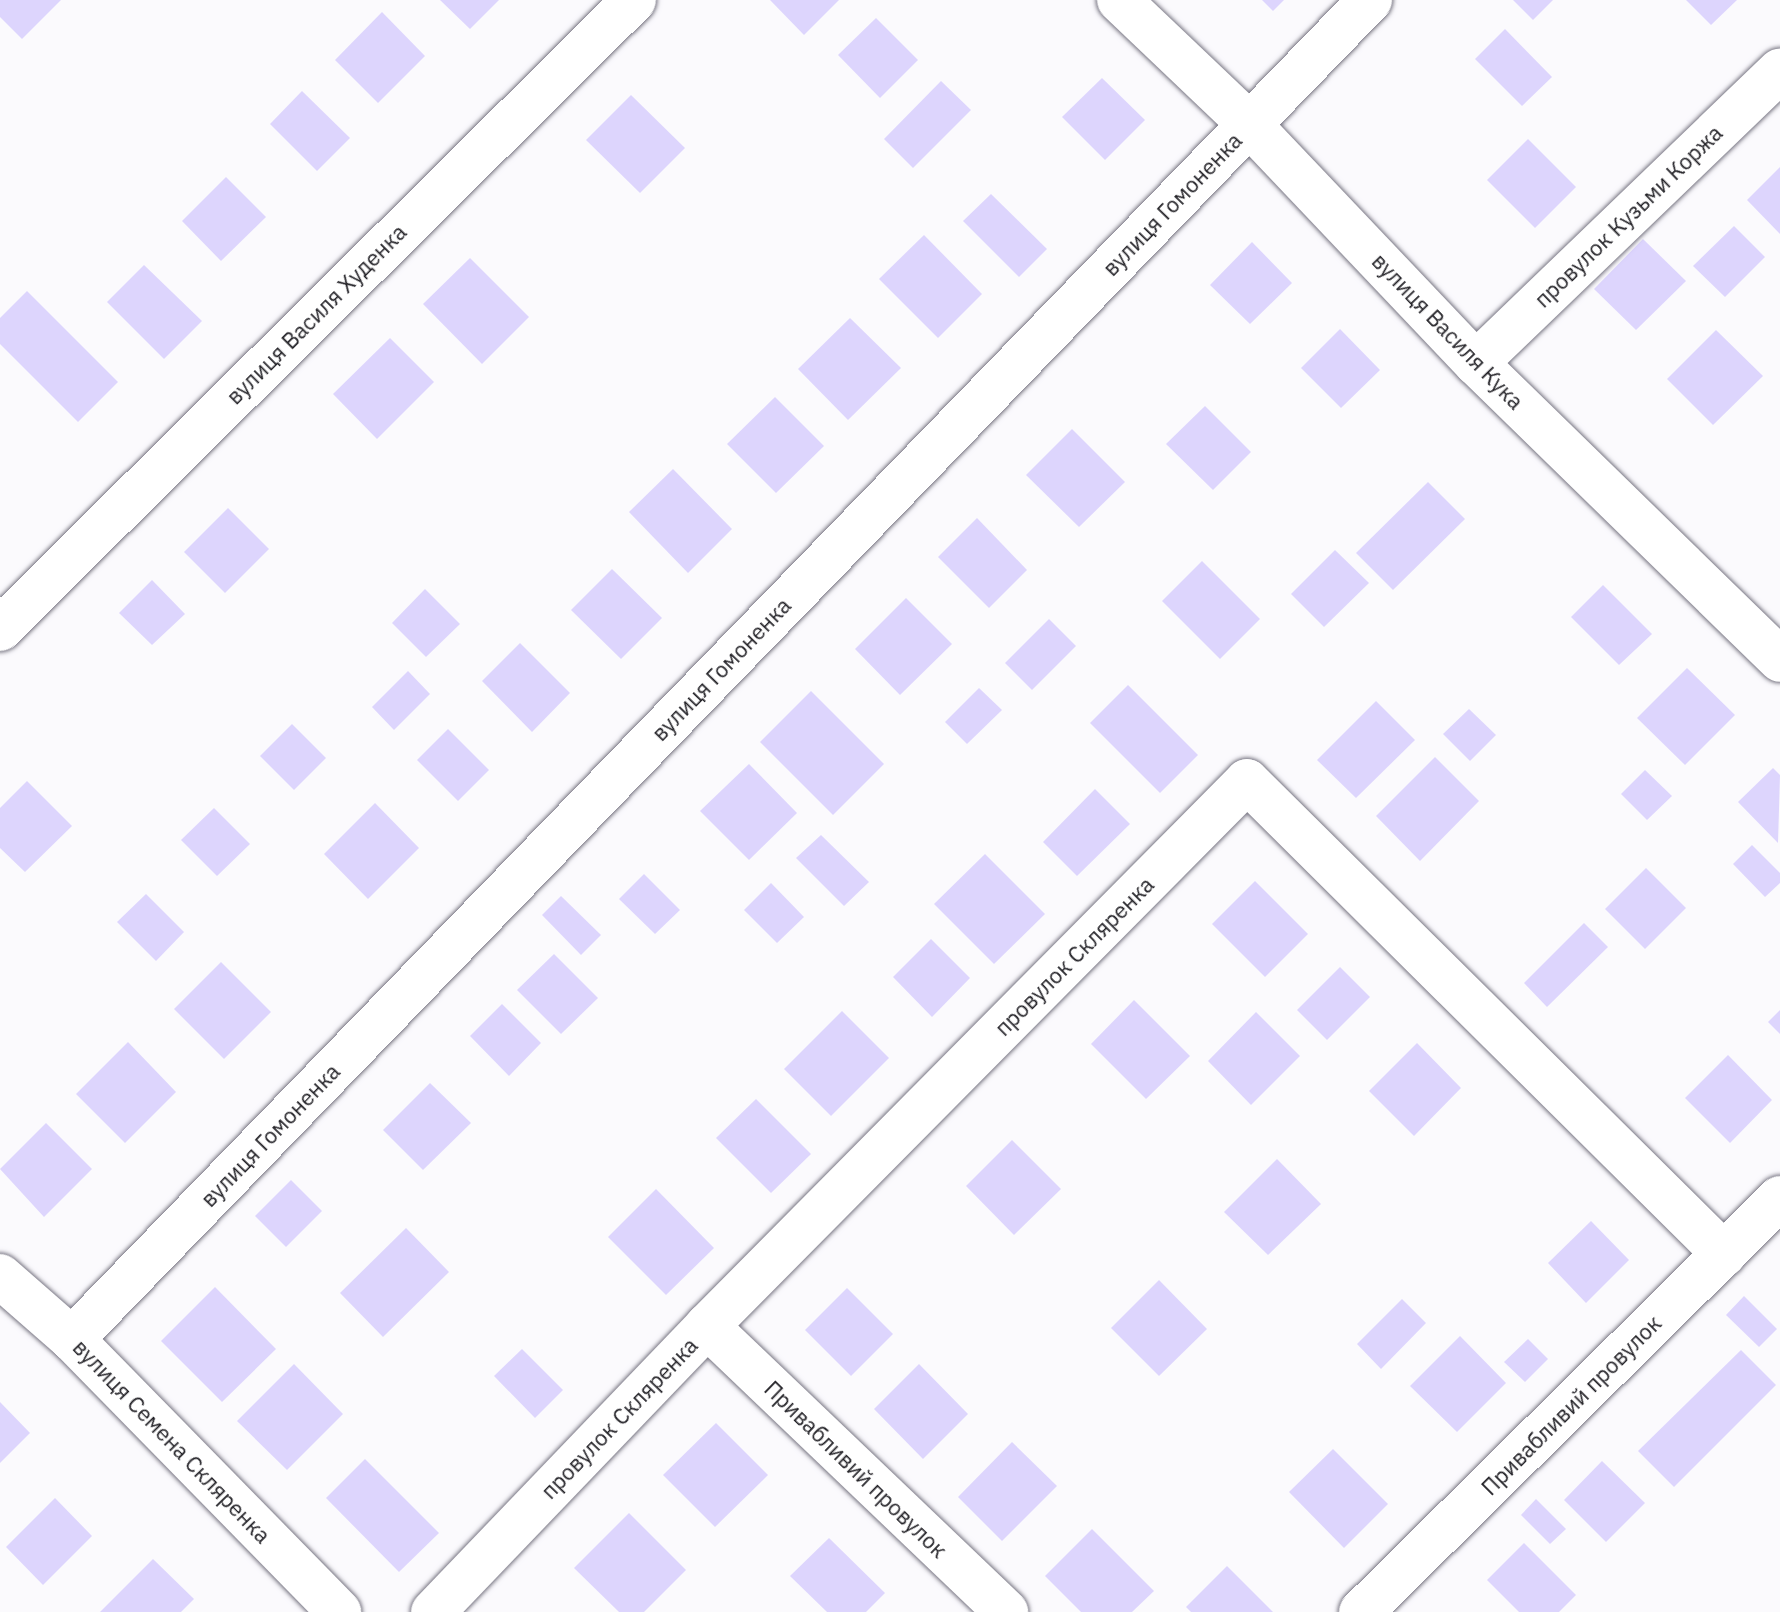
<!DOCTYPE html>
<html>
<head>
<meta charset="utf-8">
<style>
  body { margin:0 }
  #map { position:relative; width:1780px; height:1612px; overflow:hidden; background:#fbfafd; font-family:"IBM Plex Sans",sans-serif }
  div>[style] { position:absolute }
  .building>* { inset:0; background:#ddd5fd }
  .roads { filter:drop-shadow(0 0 2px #787683) drop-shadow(0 0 2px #787683) }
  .minor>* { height:44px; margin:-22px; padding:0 22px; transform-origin:22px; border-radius:22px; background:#fff }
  span { translate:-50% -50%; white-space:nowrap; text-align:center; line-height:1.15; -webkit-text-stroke:6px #fff; paint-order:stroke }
  .street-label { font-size:22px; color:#222126 }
</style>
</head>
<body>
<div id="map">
  <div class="building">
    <div style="clip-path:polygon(0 0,61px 0,22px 39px,0 17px)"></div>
    <div style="clip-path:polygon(440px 0,499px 0,470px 29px)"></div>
    <div style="clip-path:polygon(770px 0,839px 0,804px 35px)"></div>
    <div style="clip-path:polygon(1262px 0,1284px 0,1273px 11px)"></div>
    <div style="clip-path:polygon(1513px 0,1553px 0,1533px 20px)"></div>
    <div style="clip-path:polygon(1686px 0,1737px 0,1711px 25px)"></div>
    <div style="clip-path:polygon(382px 12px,425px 56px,378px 103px,335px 60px)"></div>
    <div style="clip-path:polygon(876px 18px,918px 60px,880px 98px,838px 55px)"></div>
    <div style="clip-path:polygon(1505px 29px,1552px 77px,1522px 106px,1475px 59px)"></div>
    <div style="clip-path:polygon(1102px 78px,1145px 120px,1105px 160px,1062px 117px)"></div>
    <div style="clip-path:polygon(941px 81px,971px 110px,913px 168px,884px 139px)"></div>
    <div style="clip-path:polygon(302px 91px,350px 138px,317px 171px,270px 124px)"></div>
    <div style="clip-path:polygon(631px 95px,685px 148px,640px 193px,586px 140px)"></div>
    <div style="clip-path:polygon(1528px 139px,1576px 187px,1535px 228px,1487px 180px)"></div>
    <div style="clip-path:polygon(1780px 167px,1780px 234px,1747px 200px)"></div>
    <div style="clip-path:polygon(226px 177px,266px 217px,221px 261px,182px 221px)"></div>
    <div style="clip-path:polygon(991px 194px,1047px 249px,1019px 277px,963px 221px)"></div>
    <div style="clip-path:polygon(1734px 226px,1765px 257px,1725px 297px,1693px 266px)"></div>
    <div style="clip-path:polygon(924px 235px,982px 294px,938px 338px,879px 279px)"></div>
    <div style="clip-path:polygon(1643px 239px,1686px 281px,1636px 330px,1594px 289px)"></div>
    <div style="clip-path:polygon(1252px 242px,1292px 283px,1250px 324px,1210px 285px)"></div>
    <div style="clip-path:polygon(470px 258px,529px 317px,482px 364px,423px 304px)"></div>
    <div style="clip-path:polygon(144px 265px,202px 321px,164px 359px,107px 302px)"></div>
    <div style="clip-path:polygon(27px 291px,118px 382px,78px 422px,0 344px,0 318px)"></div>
    <div style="clip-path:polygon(850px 318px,901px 368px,848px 420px,798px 369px)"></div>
    <div style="clip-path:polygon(1340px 329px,1380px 370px,1341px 408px,1301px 368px)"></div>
    <div style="clip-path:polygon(1716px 330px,1763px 376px,1713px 425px,1667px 379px)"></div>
    <div style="clip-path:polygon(390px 338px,434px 382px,377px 439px,333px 394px)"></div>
    <div style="clip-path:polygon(775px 397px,824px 446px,776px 493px,727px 444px)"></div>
    <div style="clip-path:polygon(1205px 406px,1251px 452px,1213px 490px,1166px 444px)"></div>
    <div style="clip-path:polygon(1072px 429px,1125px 482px,1079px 527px,1026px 475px)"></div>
    <div style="clip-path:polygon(673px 469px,732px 529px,688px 573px,629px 512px)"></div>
    <div style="clip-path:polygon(1428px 482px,1465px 519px,1393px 590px,1356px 553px)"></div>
    <div style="clip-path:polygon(228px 508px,269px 549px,225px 593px,184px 552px)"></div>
    <div style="clip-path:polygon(977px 518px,1027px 570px,989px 608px,938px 557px)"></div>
    <div style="clip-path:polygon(1335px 550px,1369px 583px,1324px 627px,1291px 594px)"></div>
    <div style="clip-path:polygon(1202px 561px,1260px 619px,1220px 659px,1162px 601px)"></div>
    <div style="clip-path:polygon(612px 569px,662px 618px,621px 659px,571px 610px)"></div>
    <div style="clip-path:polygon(152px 580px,185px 614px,152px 645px,119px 613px)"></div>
    <div style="clip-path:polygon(1603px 585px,1652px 634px,1619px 665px,1571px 617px)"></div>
    <div style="clip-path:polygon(425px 589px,460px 624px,426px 657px,392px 623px)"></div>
    <div style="clip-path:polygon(906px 598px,952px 644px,900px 695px,855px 649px)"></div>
    <div style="clip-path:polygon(1049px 619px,1076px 646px,1032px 690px,1005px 663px)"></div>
    <div style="clip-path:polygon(520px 643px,570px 693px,532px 732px,482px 681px)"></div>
    <div style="clip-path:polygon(1687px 668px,1735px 715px,1685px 765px,1637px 718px)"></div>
    <div style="clip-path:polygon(408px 671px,430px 694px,394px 730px,372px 707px)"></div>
    <div style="clip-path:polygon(1128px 685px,1198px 755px,1160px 793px,1090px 723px)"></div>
    <div style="clip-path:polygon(979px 688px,1002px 710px,967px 744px,945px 722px)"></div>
    <div style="clip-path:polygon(811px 691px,884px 764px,833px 815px,760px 742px)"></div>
    <div style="clip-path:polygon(1376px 701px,1415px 740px,1356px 798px,1317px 760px)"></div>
    <div style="clip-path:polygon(1469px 709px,1496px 735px,1470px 761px,1443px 734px)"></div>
    <div style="clip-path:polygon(292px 724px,326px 758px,294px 790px,260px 756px)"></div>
    <div style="clip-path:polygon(448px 729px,489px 770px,458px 801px,417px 760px)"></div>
    <div style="clip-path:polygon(1435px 757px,1479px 801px,1420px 861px,1376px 816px)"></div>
    <div style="clip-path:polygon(749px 764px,797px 813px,749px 860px,700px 811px)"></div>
    <div style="clip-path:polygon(1773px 768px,1780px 775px,1778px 843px,1738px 802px)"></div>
    <div style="clip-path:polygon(1645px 770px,1672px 796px,1647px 820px,1621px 794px)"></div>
    <div style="clip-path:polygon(27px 781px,72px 826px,25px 872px,0 848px,0 808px)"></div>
    <div style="clip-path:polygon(1095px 789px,1130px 824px,1077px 876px,1043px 842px)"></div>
    <div style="clip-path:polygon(375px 803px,419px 848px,368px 899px,324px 854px)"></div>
    <div style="clip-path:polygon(214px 808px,250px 844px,217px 876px,181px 840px)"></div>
    <div style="clip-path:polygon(821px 835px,869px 882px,844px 906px,796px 858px)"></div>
    <div style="clip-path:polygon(1752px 845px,1780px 873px,1780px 883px,1765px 897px,1733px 864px)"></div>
    <div style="clip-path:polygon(985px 854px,1045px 914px,994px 964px,934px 904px)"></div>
    <div style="clip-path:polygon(1646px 868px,1686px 908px,1645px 949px,1605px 909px)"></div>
    <div style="clip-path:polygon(644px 874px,680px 910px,655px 934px,619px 899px)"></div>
    <div style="clip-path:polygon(1255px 881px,1308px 934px,1265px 977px,1212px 924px)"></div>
    <div style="clip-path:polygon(771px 883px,804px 917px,777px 943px,744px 910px)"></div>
    <div style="clip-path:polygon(146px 894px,184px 932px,156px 961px,117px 922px)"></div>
    <div style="clip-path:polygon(561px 896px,601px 935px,581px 955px,542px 915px)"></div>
    <div style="clip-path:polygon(1584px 923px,1608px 947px,1547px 1007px,1524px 983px)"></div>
    <div style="clip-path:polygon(931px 939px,970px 978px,932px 1017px,893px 977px)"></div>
    <div style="clip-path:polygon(554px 954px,598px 998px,561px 1034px,517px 990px)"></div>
    <div style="clip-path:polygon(221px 962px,271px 1012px,224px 1059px,174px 1009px)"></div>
    <div style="clip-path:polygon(1340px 967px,1370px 997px,1327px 1040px,1297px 1010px)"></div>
    <div style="clip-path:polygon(1134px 1000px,1190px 1056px,1146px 1099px,1091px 1044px)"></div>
    <div style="clip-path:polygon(502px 1004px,541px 1043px,509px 1076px,470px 1036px)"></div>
    <div style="clip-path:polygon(1780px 1010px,1780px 1034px,1768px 1022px)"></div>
    <div style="clip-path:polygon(842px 1011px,889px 1058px,831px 1116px,784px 1069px)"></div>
    <div style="clip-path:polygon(1256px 1012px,1300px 1056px,1251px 1105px,1208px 1061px)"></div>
    <div style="clip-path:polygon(128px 1042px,176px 1092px,125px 1143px,76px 1094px)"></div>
    <div style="clip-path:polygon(1417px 1043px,1461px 1088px,1414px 1136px,1369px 1091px)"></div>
    <div style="clip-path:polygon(1728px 1055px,1772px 1100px,1730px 1143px,1685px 1098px)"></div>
    <div style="clip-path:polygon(430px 1083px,471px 1123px,423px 1170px,383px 1130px)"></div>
    <div style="clip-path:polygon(756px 1099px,811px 1154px,771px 1193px,716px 1138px)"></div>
    <div style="clip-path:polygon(46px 1123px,92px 1169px,44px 1217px,0 1169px)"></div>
    <div style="clip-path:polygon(1012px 1140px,1061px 1189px,1014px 1235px,966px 1186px)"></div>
    <div style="clip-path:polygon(1277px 1159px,1321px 1204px,1268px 1255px,1224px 1212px)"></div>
    <div style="clip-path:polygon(291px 1180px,322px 1211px,286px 1247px,255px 1216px)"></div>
    <div style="clip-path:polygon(656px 1189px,714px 1248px,666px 1295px,608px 1237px)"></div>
    <div style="clip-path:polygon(1591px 1221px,1629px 1260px,1586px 1303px,1548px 1263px)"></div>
    <div style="clip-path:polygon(406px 1228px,449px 1272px,383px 1337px,340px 1293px)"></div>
    <div style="clip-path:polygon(1159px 1280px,1207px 1329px,1159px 1376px,1111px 1328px)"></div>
    <div style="clip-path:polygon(215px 1287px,276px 1349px,222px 1402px,161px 1341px)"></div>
    <div style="clip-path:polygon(847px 1288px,893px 1334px,851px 1376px,805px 1330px)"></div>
    <div style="clip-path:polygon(1744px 1296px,1777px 1329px,1759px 1347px,1726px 1315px)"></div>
    <div style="clip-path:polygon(1402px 1299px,1426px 1323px,1381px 1369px,1357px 1344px)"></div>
    <div style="clip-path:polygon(1460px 1336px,1506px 1383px,1457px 1432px,1410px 1386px)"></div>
    <div style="clip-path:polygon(1528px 1339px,1548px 1359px,1525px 1382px,1504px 1362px)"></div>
    <div style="clip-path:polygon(522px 1349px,563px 1390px,535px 1418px,494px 1376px)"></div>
    <div style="clip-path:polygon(1741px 1350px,1776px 1385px,1674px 1487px,1638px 1451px)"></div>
    <div style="clip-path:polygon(294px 1364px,343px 1414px,287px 1470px,237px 1421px)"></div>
    <div style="clip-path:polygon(919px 1364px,968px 1414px,923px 1459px,874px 1409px)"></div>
    <div style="clip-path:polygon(0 1402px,30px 1433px,0 1463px)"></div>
    <div style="clip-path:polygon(716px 1423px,768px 1475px,715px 1527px,663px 1475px)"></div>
    <div style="clip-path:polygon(1012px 1442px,1057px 1486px,1002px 1541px,958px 1497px)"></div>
    <div style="clip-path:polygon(1333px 1449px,1388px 1504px,1344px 1548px,1289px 1492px)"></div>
    <div style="clip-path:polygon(365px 1459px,439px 1533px,399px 1572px,326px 1498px)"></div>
    <div style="clip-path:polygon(1602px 1461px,1645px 1503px,1606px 1542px,1564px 1500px)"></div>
    <div style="clip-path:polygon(55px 1498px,92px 1536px,43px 1585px,6px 1547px)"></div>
    <div style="clip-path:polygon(1536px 1499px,1566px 1529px,1550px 1544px,1521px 1515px)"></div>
    <div style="clip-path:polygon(629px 1513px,686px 1570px,644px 1612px,619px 1612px,574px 1568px)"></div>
    <div style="clip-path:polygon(1092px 1529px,1154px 1591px,1132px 1612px,1081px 1612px,1045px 1576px)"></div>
    <div style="clip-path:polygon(829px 1538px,885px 1593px,866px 1612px,827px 1612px,790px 1576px)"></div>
    <div style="clip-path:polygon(1524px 1543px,1576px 1595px,1559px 1612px,1519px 1612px,1487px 1580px)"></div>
    <div style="clip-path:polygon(153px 1559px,194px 1599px,181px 1612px,100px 1612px)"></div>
    <div style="clip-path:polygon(1227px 1566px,1273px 1612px,1191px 1612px,1186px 1607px)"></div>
  </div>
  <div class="roads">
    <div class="minor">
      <div style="left:1119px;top:0;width:180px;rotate:43.6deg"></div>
      <div style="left:1249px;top:124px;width:330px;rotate:46.5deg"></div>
      <div style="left:1476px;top:363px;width:425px;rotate:44.3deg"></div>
      <div style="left:1476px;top:363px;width:422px;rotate:-43.9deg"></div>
      <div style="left:0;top:629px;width:893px;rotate:-44.77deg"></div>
      <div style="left:0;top:1276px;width:96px;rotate:41.2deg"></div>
      <div style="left:72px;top:1339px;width:382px;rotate:45.6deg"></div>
      <div style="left:707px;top:1326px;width:414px;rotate:43.7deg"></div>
      <div style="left:72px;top:1339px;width:1865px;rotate:-45.89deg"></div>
      <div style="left:433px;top:1612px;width:396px;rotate:-46.2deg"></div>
      <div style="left:707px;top:1326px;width:767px;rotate:-45.26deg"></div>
      <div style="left:1247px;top:781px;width:672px;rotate:44.76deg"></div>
      <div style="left:1361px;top:1612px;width:589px;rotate:-44.66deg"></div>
    </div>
  </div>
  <div class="street-label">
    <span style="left:1172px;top:204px;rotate:-46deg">вулиця Гомоненка</span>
    <span style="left:1628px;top:216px;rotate:-44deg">провулок Кузьми Коржа</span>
    <span style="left:316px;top:314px;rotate:-45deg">вулиця Василя Худенка</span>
    <span style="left:1448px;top:331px;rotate:46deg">вулиця Василя Кука</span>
    <span style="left:721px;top:669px;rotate:-46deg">вулиця Гомоненка</span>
    <span style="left:1074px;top:956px;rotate:-45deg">провулок Скляренка</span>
    <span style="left:270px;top:1135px;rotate:-46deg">вулиця Гомоненка</span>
    <span style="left:1571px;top:1405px;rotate:-45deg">Привабливий провулок</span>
    <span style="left:619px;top:1418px;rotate:-46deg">провулок Скляренка</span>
    <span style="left:172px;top:1441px;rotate:46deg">вулиця Семена Скляренка</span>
    <span style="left:856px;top:1469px;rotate:44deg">Привабливий провулок</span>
  </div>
</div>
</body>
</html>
